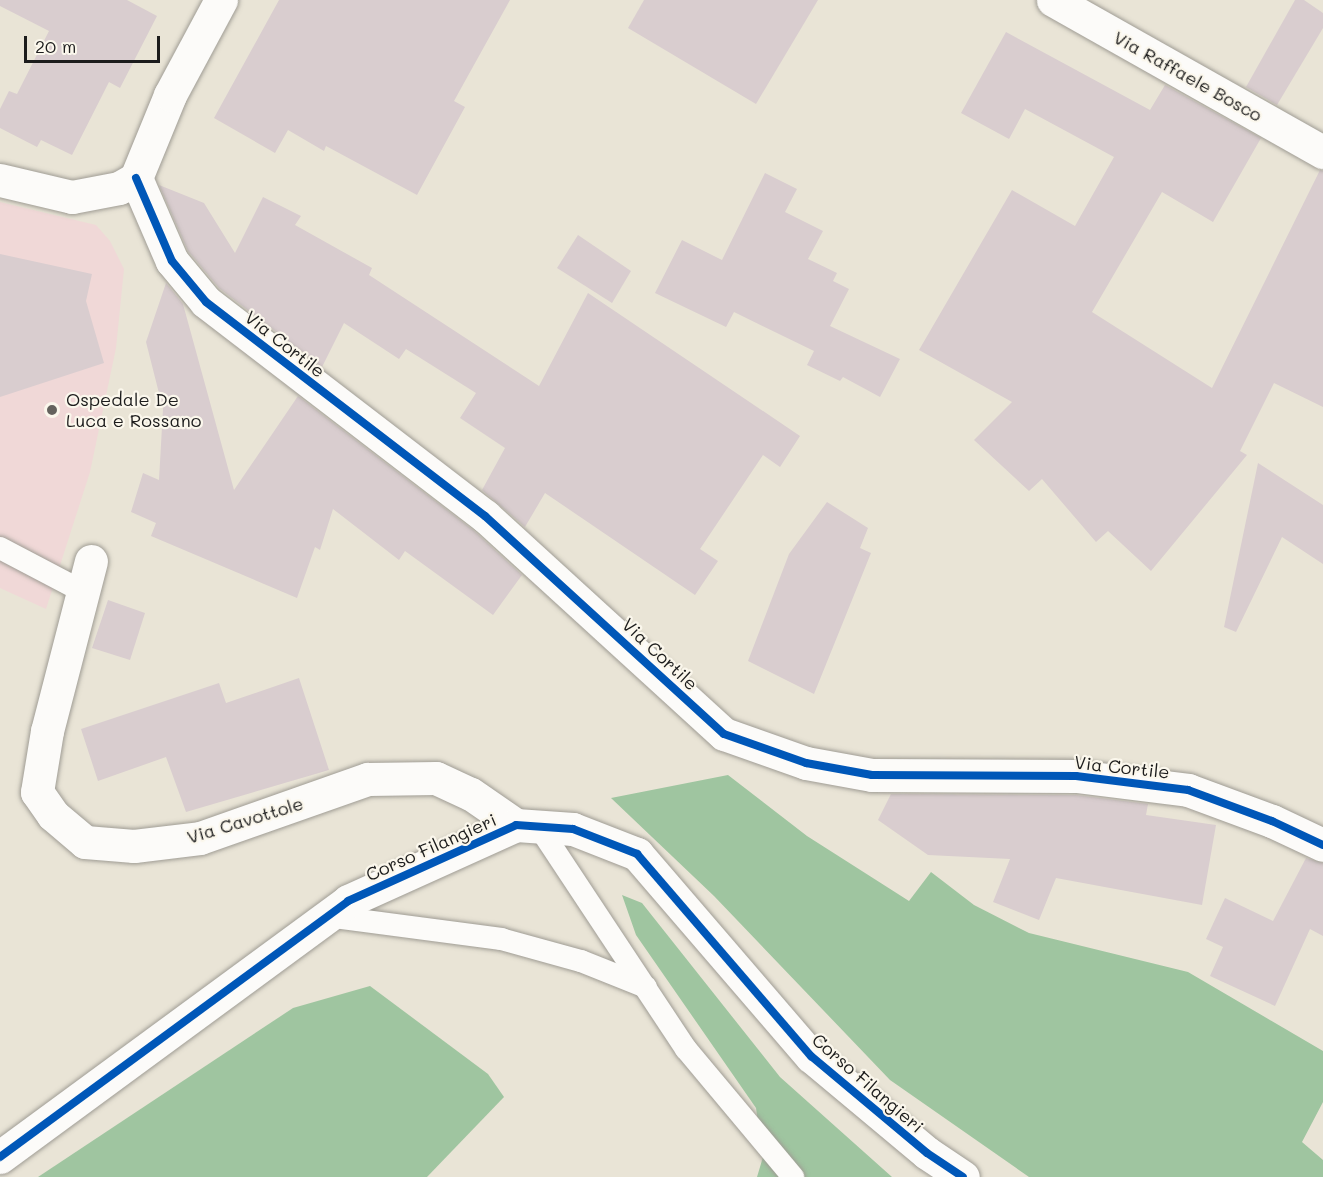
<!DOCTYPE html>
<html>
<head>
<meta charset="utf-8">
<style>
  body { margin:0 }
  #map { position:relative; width:1323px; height:1177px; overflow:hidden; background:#e9e4d6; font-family:Mali,sans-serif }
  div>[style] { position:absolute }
  .built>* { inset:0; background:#f0d8d7 }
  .forest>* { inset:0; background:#9fc5a0 }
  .building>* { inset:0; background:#d9cdcf }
  .roads { filter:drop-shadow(0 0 2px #9f9c94) drop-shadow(0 0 2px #9f9c94) }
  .service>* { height:22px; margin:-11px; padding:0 11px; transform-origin:11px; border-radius:11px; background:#fcfbf9 }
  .minor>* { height:33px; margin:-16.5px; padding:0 16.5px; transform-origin:16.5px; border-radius:16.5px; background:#fcfbf9 }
  .tertiary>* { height:33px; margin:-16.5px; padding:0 16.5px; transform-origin:16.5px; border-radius:16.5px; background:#fcfbf9 }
  .cycleway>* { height:8px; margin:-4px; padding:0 4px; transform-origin:4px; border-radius:4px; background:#0057b8 }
  .dots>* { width:16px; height:16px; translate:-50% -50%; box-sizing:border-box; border:3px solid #fbf7ec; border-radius:50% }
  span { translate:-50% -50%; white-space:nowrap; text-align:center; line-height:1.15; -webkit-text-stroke:4.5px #fbf7ec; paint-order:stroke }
  .street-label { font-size:18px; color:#1c1c1c }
  .poi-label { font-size:18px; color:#1c1c1c }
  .left { translate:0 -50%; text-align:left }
  .scale { position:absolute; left:24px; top:36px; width:136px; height:27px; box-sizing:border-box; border:3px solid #1c1c1c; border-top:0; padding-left:8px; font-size:18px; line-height:21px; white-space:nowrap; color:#1c1c1c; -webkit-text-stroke:4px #fbf7ec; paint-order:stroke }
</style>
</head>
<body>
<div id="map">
  <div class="built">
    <div style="clip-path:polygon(0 202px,96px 225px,110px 241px,124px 269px,116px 348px,90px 472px,46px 609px,0 588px)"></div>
  </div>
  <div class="forest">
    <div style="clip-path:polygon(728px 775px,807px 836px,909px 901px,931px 872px,974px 905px,1029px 933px,1188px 972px,1323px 1051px,1323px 1102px,1302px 1142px,1323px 1160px,1323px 1177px,1029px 1177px,890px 1080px,714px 896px,611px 798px)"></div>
    <div style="clip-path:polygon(622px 895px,642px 903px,780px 1077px,892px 1177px,757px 1177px,763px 1157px,756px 1108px,636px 935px)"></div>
    <div style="clip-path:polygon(370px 986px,488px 1074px,504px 1097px,427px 1177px,38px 1177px,293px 1008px)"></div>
  </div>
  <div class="building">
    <div style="clip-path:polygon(0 0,127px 0,157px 16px,120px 88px,109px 82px,72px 155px,41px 140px,37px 147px,0 128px,0 109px,9px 91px,17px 94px,49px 31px,0 6px)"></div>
    <div style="clip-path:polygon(279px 0,510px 0,454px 101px,465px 107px,417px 195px,326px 146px,324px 151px,288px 130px,275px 153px,214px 118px)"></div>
    <div style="clip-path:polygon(644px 0,818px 0,756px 104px,628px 28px)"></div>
    <div style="clip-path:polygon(1295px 0,1304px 0,1323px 13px,1323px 28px,1277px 105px,1246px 87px)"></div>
    <div style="clip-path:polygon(1006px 32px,1150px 110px,1165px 85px,1261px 138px,1213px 222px,1162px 192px,1092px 312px,1212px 388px,1320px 170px,1323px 171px,1323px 407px,1274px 383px,1240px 451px,1247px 455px,1151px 571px,1108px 531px,1096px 542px,1042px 479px,1029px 491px,974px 440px,1012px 402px,919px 350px,1012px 190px,1075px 226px,1114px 157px,1025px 109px,1009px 139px,961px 113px)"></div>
    <div style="clip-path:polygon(765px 173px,797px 189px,785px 212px,823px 231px,808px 259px,837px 273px,833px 281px,849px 289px,830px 326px,900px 359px,880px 397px,843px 377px,840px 381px,807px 365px,814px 351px,734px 312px,726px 327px,655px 293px,682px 240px,722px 260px)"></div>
    <div style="clip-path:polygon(159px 185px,204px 203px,235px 253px,263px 197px,301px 216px,295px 225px,372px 268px,369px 275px,539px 386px,588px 293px,800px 436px,780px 467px,763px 455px,700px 549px,718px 561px,695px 595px,545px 493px,525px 527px,482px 490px,505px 448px,460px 418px,476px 393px,406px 349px,399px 359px,344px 323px,322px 367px,219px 288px,188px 251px)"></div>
    <div style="clip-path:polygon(578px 235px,631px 271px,612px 303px,557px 268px)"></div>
    <div style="clip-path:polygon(0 254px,92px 274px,86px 301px,104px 363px,0 397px)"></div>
    <div style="clip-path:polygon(166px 283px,183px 304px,234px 490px,298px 396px,473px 530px,522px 575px,493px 615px,405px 551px,399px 560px,333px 509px,320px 550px,315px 547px,297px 598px,151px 536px,156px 523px,131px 512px,143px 473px,159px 480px,163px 409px,146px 342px)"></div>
    <div style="clip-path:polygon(1258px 463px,1323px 505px,1323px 564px,1282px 537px,1236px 632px,1224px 627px)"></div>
    <div style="clip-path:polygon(827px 502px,868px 528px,860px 548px,871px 553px,814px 694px,748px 661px,789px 554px)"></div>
    <div style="clip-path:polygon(108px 600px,145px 613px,130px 660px,92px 648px)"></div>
    <div style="clip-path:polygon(299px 678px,329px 770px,186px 812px,166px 757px,98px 781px,81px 729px,219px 683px,226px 703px)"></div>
    <div style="clip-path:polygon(891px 794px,1075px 795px,1148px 804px,1146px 815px,1216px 825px,1202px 905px,1056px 878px,1039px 920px,993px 902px,1010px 859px,928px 855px,878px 820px)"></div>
    <div style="clip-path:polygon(1306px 858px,1323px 863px,1323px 936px,1310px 929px,1275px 1006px,1210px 976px,1223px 947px,1206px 939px,1225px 898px,1273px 921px)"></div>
  </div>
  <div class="roads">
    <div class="service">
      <div style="left:0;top:548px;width:93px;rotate:27.7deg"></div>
      <div style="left:539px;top:827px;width:266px;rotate:56.5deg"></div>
      <div style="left:686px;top:1049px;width:167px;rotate:50.1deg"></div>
      <div style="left:327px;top:916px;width:176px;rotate:7.5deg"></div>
      <div style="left:501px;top:939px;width:83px;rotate:15.4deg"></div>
      <div style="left:581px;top:961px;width:70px;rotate:21.8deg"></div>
    </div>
    <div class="minor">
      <div style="left:136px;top:178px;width:90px;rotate:66.6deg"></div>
      <div style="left:172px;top:261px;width:53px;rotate:50.3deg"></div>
      <div style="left:206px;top:302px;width:352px;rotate:37.5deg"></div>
      <div style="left:485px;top:516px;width:323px;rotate:42.4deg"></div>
      <div style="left:724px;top:734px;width:87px;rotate:19.5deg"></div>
      <div style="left:806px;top:763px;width:67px;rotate:10.3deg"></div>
      <div style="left:872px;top:775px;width:204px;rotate:0.3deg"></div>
      <div style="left:1076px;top:776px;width:113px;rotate:7.1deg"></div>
      <div style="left:1188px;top:790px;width:90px;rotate:20.3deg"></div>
      <div style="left:1272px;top:821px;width:56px;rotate:25.2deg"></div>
      <div style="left:91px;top:561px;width:176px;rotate:104.5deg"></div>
      <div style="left:47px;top:731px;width:62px;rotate:99.3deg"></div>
      <div style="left:37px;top:792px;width:28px;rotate:55deg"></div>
      <div style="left:53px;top:815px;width:42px;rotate:40.2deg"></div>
      <div style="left:85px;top:842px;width:49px;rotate:4.7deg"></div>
      <div style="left:134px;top:846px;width:66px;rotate:-6.9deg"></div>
      <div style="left:200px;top:838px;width:178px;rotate:-19.4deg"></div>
      <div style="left:368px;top:779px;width:68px;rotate:-0.8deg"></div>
      <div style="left:436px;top:778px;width:38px;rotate:25deg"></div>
      <div style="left:471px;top:794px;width:55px;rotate:34.6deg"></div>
    </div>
    <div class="tertiary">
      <div style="left:1053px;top:0;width:310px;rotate:29.4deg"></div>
      <div style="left:0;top:180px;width:74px;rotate:13.3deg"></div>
      <div style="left:72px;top:197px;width:48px;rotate:-10.8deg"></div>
      <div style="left:119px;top:188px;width:20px;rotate:-30deg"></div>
      <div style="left:136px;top:178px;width:90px;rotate:-67.7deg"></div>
      <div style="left:170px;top:95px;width:108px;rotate:-61.8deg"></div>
      <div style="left:0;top:1157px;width:432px;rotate:-36.3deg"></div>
      <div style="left:348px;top:901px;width:184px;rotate:-24.3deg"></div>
      <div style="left:516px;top:825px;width:57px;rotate:4deg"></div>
      <div style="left:573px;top:829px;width:69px;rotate:21.3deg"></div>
      <div style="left:637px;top:854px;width:267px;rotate:49.3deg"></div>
      <div style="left:811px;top:1056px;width:151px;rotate:39.9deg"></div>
      <div style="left:927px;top:1153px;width:43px;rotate:33.7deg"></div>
    </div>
  </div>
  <div class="cycleway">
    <div style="left:136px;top:178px;width:90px;rotate:66.6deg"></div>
    <div style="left:172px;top:261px;width:53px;rotate:50.3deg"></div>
    <div style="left:206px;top:302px;width:352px;rotate:37.5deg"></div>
    <div style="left:485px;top:516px;width:323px;rotate:42.4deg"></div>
    <div style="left:724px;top:734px;width:87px;rotate:19.5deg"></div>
    <div style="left:806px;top:763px;width:67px;rotate:10.3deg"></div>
    <div style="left:872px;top:775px;width:204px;rotate:0.3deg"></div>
    <div style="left:1076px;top:776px;width:113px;rotate:7.1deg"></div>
    <div style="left:1188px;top:790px;width:90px;rotate:20.3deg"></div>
    <div style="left:1272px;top:821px;width:56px;rotate:25.2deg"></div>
    <div style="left:0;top:1157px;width:432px;rotate:-36.3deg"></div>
    <div style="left:348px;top:901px;width:184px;rotate:-24.3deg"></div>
    <div style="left:516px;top:825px;width:57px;rotate:4deg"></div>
    <div style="left:573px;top:829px;width:69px;rotate:21.3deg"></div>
    <div style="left:637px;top:854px;width:267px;rotate:49.3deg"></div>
    <div style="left:811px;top:1056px;width:151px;rotate:39.9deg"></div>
    <div style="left:927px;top:1153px;width:43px;rotate:33.7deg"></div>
  </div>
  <div class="dots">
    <div style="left:52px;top:410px;background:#64625d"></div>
  </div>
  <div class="street-label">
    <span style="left:1188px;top:76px;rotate:29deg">Via Raffaele Bosco</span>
    <span style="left:285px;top:344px;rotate:38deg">Via Cortile</span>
    <span style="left:660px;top:654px;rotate:43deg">Via Cortile</span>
    <span style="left:1122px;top:767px;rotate:6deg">Via Cortile</span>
    <span style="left:245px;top:820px;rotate:-17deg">Via Cavottole</span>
    <span style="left:431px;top:847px;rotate:-24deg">Corso Filangieri</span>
    <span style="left:868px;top:1083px;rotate:41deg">Corso Filangieri</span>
  </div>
  <div class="poi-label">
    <span class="left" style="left:66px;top:410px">Ospedale De<br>Luca e Rossano</span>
  </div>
  <div class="scale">20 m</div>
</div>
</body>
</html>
